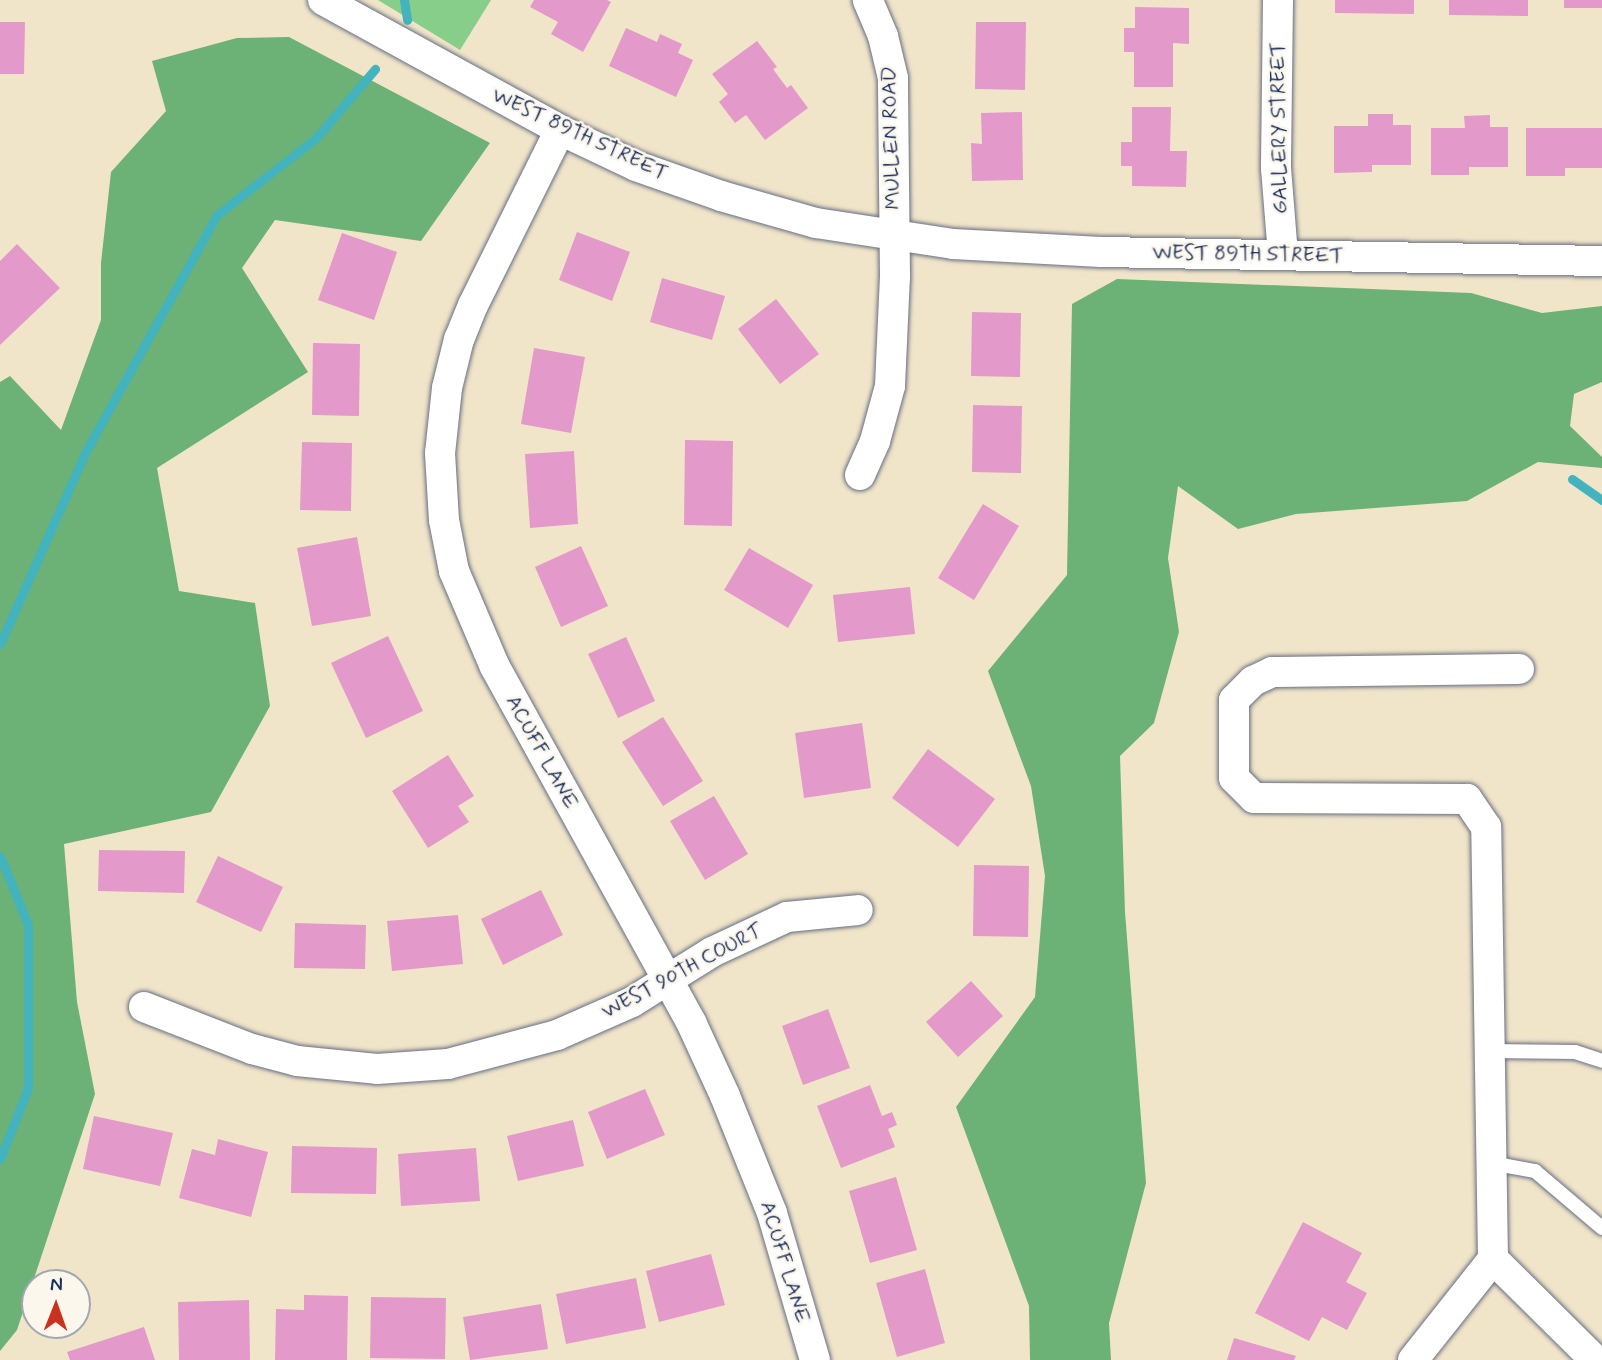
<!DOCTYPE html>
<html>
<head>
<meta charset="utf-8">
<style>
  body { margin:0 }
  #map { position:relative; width:1602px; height:1360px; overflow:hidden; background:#f1e5c9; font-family:Mynerve,sans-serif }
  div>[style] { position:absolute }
  .green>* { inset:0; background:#86ce89 }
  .forest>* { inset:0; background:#6cb175 }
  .stream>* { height:9px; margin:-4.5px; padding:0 4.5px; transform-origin:4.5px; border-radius:4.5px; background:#43b3be }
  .building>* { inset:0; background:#e399ca }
  .roads { filter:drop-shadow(0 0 2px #666f83) drop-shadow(0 0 2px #666f83) }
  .service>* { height:14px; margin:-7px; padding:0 7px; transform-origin:7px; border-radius:7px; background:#fff }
  .minor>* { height:30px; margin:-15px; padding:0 15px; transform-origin:15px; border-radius:15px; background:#fff }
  span { translate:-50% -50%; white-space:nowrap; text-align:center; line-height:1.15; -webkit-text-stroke:5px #fbf7ec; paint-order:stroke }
  .street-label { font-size:21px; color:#1b2f5e }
  .north { position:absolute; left:21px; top:1269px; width:70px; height:70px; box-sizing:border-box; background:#fbf7ec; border:2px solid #a1a7b3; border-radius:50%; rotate:1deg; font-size:19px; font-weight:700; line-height:28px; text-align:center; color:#1b2f5e }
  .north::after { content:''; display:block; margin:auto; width:24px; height:32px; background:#c8321e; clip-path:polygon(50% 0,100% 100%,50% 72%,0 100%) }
</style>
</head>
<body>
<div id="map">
  <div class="green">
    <div style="clip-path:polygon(378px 0,491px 0,460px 50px)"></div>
  </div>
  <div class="forest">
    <div style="clip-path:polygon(289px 37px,490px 143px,421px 241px,275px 220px,242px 268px,308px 372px,157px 468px,179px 591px,255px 603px,270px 706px,211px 812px,64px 844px,77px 1002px,95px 1094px,17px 1330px,0 1351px,0 382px,10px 376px,61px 430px,101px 320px,101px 263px,111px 172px,166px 111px,152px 61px,237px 38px)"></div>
    <div style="clip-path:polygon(1117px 279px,1471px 293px,1542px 313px,1602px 306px,1602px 382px,1574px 394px,1570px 426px,1602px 457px,1602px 468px,1538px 462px,1467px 501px,1296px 514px,1238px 529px,1178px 486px,1168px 558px,1179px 632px,1154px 723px,1120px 756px,1125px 912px,1146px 1183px,1109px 1323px,1111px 1360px,1030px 1360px,1029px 1306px,956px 1107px,1035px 997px,1045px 876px,1031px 786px,988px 671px,1067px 575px,1072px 304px)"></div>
  </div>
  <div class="stream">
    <div style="left:404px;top:0;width:20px;rotate:81deg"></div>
    <div style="left:1572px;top:479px;width:37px;rotate:35deg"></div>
    <div style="left:0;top:644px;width:211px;rotate:-66deg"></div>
    <div style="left:86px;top:451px;width:270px;rotate:-61deg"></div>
    <div style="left:217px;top:215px;width:125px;rotate:-37.9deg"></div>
    <div style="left:316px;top:138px;width:91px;rotate:-49.5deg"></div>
    <div style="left:0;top:856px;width:74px;rotate:67.9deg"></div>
    <div style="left:28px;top:925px;width:163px;rotate:90deg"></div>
    <div style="left:28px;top:1088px;width:76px;rotate:111.5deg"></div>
  </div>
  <div class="building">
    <div style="clip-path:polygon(534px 0,607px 0,611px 2px,583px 52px,551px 34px,558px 22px,530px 7px)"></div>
    <div style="clip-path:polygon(1335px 0,1414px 0,1414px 14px,1335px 13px)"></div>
    <div style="clip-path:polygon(1449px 0,1528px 0,1528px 16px,1449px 15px)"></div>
    <div style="clip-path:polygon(1564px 0,1602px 0,1602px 8px,1564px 8px)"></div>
    <div style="clip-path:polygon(1135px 7px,1189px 8px,1189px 44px,1173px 43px,1173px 87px,1134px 87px,1134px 52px,1124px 52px,1124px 28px,1135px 28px)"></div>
    <div style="clip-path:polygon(0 22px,25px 22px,24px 74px,0 74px)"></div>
    <div style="clip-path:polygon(976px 22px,1026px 22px,1025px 90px,975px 89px)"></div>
    <div style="clip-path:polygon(626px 28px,657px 42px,660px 34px,682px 44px,678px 53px,693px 60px,676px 97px,609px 66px)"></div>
    <div style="clip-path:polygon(757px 41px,777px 67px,773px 69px,787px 88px,791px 85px,808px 108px,765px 140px,746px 115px,735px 123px,719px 102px,728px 94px,712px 74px)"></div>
    <div style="clip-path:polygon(1132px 107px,1171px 107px,1170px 151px,1187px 151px,1186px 187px,1132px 186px,1132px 166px,1121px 166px,1121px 142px,1132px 142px)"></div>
    <div style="clip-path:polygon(1022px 112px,1023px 180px,972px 181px,971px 143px,982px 144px,981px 113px)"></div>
    <div style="clip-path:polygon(1368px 114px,1393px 114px,1393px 125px,1411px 125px,1411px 165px,1372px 165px,1372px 172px,1334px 173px,1334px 126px,1368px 126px)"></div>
    <div style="clip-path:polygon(1490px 115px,1490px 127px,1508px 127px,1508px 167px,1469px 167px,1469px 175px,1431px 175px,1431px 128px,1465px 128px,1464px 116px)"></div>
    <div style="clip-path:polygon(1526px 128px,1602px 128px,1602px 168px,1565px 168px,1565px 176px,1526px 176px)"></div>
    <div style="clip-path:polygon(577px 232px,630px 252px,612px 301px,559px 280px)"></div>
    <div style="clip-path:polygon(342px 233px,397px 252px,374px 320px,318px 300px)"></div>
    <div style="clip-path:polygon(17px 244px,60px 288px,0 345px,0 261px)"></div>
    <div style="clip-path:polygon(662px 278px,725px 296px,712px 340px,650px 322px)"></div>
    <div style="clip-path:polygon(776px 299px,819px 354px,780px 384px,738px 329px)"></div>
    <div style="clip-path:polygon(972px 312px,1021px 313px,1020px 377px,971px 376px)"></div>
    <div style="clip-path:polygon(313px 343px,360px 344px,359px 416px,312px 415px)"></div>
    <div style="clip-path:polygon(534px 348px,585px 357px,571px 433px,521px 424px)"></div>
    <div style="clip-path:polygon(973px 405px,1022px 406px,1021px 473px,972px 472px)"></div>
    <div style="clip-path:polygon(685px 440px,733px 441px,732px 526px,684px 525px)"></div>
    <div style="clip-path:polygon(302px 442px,352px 443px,351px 511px,300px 510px)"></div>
    <div style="clip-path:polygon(574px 451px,578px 524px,530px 528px,525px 454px)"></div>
    <div style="clip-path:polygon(983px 504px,1019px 526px,974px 600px,938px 578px)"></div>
    <div style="clip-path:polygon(357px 537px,371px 616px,312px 626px,297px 548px)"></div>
    <div style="clip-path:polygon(581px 546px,608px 606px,561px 627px,535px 567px)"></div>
    <div style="clip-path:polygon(749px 548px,813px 585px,788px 628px,724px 590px)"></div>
    <div style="clip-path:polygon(910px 587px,915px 634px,838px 642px,833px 595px)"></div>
    <div style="clip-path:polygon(388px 636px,423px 711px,366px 738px,331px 663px)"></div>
    <div style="clip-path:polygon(626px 637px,655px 701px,618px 718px,588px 654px)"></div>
    <div style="clip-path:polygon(663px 717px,703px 781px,663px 806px,622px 742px)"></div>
    <div style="clip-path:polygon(862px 723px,871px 788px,804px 798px,795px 733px)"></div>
    <div style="clip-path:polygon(928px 749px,995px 799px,958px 847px,892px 798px)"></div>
    <div style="clip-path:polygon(448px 755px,474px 796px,458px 806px,469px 822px,428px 848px,392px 791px)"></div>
    <div style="clip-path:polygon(714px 796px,748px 854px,705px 880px,670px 821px)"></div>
    <div style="clip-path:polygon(99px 850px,185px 851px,184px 893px,98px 891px)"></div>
    <div style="clip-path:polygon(218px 856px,283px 887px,261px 932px,196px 902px)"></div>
    <div style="clip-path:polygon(974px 865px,1029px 866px,1028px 937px,973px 936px)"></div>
    <div style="clip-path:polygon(541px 890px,563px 935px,503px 965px,481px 919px)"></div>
    <div style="clip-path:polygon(458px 915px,463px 964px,392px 971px,387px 921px)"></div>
    <div style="clip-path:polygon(295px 923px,366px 925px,365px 969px,294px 968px)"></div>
    <div style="clip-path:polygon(971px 981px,1003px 1016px,958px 1057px,926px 1022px)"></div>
    <div style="clip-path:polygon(828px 1009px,850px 1068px,803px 1085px,782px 1026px)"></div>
    <div style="clip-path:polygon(870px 1085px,882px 1116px,892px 1112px,897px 1125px,888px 1129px,895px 1147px,841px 1168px,817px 1106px)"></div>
    <div style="clip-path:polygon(645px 1089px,665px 1135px,607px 1159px,588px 1112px)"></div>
    <div style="clip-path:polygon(94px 1116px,173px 1133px,160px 1186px,83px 1169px)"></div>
    <div style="clip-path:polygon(573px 1120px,584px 1166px,518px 1181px,507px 1136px)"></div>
    <div style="clip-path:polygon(218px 1139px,268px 1152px,251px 1217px,179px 1198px,192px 1149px,215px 1155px)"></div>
    <div style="clip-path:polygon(292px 1146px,377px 1148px,376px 1194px,291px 1193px)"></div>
    <div style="clip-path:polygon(476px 1148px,480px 1201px,401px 1206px,398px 1154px)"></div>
    <div style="clip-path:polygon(896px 1177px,917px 1250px,870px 1263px,849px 1191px)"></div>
    <div style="clip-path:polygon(1303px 1222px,1362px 1253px,1346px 1282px,1367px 1293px,1347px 1330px,1322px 1317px,1309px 1341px,1255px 1313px)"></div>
    <div style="clip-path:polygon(711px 1254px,725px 1305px,659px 1322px,646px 1271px)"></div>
    <div style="clip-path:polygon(925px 1269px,945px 1343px,897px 1357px,876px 1283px)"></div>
    <div style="clip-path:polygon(636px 1278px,646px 1328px,566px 1344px,556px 1294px)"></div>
    <div style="clip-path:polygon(304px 1295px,348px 1296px,347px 1360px,275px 1360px,276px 1309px,304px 1310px)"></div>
    <div style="clip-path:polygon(371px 1297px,446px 1298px,445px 1359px,370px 1358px)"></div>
    <div style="clip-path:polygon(249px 1300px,250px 1360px,179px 1360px,178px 1302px)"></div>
    <div style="clip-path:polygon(541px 1304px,548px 1349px,470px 1360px,463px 1317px)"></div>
    <div style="clip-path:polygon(144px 1327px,155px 1360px,70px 1360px,67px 1352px)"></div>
    <div style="clip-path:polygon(1234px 1338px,1296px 1356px,1294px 1360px,1227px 1360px)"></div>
  </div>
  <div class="roads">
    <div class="service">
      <div style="left:1489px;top:1051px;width:86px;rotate:0.7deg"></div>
      <div style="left:1575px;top:1052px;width:28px;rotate:18deg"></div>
      <div style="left:1491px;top:1163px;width:45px;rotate:10.3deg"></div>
      <div style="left:1535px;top:1171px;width:88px;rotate:40.4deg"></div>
    </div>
    <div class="minor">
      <div style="left:323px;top:0;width:270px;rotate:28.7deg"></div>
      <div style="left:560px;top:130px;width:84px;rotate:25.3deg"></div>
      <div style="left:636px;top:166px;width:90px;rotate:19.4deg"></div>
      <div style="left:721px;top:196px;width:99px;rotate:15.9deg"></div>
      <div style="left:816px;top:223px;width:139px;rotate:8.7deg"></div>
      <div style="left:953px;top:244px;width:148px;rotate:3.1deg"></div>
      <div style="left:1101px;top:252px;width:501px;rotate:1.03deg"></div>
      <div style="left:1278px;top:0;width:168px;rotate:90.7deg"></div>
      <div style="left:1276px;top:168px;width:87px;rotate:85.4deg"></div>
      <div style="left:560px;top:130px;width:195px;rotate:116.4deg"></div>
      <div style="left:473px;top:305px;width:37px;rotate:112deg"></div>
      <div style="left:459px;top:339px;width:50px;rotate:103.8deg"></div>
      <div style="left:447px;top:388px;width:65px;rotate:96.1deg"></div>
      <div style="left:440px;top:453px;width:67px;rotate:86.6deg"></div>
      <div style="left:444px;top:520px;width:52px;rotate:78.9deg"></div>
      <div style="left:454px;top:571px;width:104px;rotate:66.9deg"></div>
      <div style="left:495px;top:667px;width:406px;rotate:61.1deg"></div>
      <div style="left:691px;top:1022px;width:81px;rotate:65.3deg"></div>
      <div style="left:725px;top:1096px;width:126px;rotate:68.1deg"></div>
      <div style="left:772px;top:1213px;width:153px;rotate:73.7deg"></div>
      <div style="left:860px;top:475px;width:37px;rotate:-66deg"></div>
      <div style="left:875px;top:441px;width:57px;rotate:-74.7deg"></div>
      <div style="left:890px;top:386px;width:109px;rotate:-87.4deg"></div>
      <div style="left:895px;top:277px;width:199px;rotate:-90.6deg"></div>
      <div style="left:893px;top:78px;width:43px;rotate:-103.4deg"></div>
      <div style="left:883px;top:36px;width:39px;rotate:-113deg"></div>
      <div style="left:144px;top:1007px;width:116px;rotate:21.3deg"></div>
      <div style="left:252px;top:1049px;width:47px;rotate:14.9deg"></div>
      <div style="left:297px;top:1061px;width:80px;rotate:5.7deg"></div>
      <div style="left:377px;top:1069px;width:71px;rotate:-4deg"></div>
      <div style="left:448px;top:1064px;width:113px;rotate:-14.9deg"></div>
      <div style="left:557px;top:1035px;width:82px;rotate:-23.7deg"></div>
      <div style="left:632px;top:1002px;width:94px;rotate:-32deg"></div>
      <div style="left:712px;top:952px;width:83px;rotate:-25deg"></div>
      <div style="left:787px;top:917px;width:71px;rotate:-5.6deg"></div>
      <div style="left:1493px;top:1259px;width:432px;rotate:-90.9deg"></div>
      <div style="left:1486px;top:827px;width:34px;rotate:-124deg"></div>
      <div style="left:1467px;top:799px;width:213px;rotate:-179.7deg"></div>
      <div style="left:1254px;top:798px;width:28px;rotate:-135deg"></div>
      <div style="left:1234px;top:778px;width:78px;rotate:-90deg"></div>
      <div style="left:1234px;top:700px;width:27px;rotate:-45deg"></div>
      <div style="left:1253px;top:681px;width:21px;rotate:-25deg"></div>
      <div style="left:1272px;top:672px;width:247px;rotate:-0.7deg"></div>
      <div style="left:1413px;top:1360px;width:129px;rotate:-51.6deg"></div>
      <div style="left:1493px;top:1259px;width:144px;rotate:44.7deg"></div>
    </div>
  </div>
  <div class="street-label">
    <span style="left:1279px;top:128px;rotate:-91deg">GALLERY STREET</span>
    <span style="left:580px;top:134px;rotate:25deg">WEST 89TH STREET</span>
    <span style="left:891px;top:138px;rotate:-92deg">MULLEN ROAD</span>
    <span style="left:1248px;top:254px;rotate:1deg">WEST 89TH STREET</span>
    <span style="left:542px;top:752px;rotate:61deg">ACUFF LANE</span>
    <span style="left:682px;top:971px;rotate:-28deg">WEST 90TH COURT</span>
    <span style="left:785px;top:1262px;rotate:73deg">ACUFF LANE</span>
  </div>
  <div class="north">N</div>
</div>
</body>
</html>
